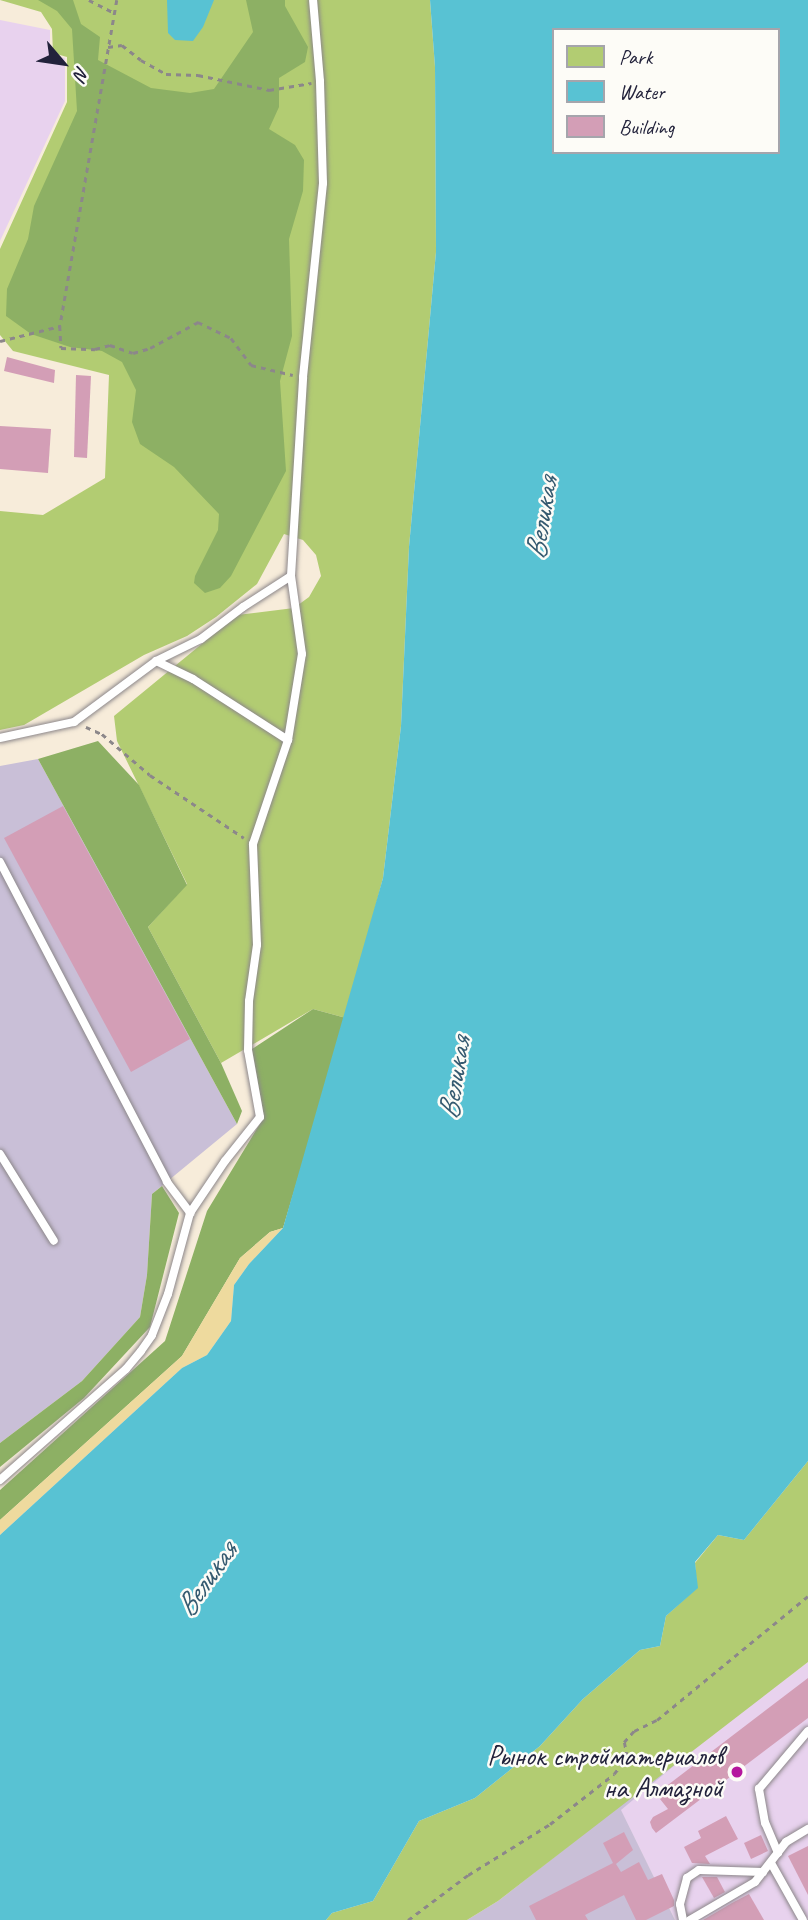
<!DOCTYPE html>
<html>
<head>
<meta charset="utf-8">
<style>
  body { margin:0 }
  #map { position:relative; width:808px; height:1920px; overflow:hidden; background:#f7ecda; font-family:Caveat,sans-serif }
  div>[style] { position:absolute }
  .built>* { inset:0; background:#e8d2ee }
  .industrial>* { inset:0; background:#c9bfd7 }
  .green>* { inset:0; background:#b2cc72 }
  .forest>* { inset:0; background:#8db064 }
  .sand>* { inset:0; background:#eeda9e }
  .water>* { inset:0; background:#58c2d3 }
  .building>* { inset:0; background:#d39eb6 }
  .path>* { height:2.5px; margin-top:-1.25px; transform-origin:0; background:repeating-linear-gradient(90deg,#8c878a 0 5px,transparent 0 10px) }
  .roads { filter:drop-shadow(0 0 2px #8c878a) drop-shadow(0 0 2px #8c878a) }
  .lane>* { height:8px; margin:-4px; padding:0 4px; transform-origin:4px; border-radius:4px; background:#fff }
  .dots>* { width:19px; height:19px; translate:-50% -50%; box-sizing:border-box; border:4px solid #fdfcf7; border-radius:50% }
  span { translate:-50% -50%; white-space:nowrap; text-align:center; line-height:1.15; -webkit-text-stroke:5px #fdfcf7; paint-order:stroke }
  .poi-label { font-size:28px; color:#22223b }
  .right { translate:-100% -50%; text-align:right }
  .water-label { font-size:30px; color:#355a70; font-style:italic }
  .legend { position:absolute; left:552px; top:28px; width:228px; height:126px; box-sizing:border-box; background:#fdfcf7; border:2px solid #a5a5ac; margin:0; padding:9px 12px; list-style:none; font-size:21px; color:#22223b }
  .legend li { display:flex; align-items:center; gap:14px; height:35px }
  .legend b { width:35px; border:2px solid #a5a5ac }
  .north { position:absolute; left:28px; top:28px; width:70px; height:70px; -webkit-text-stroke:5px #fdfcf7; paint-order:stroke; rotate:119deg; font-size:19px; font-weight:700; line-height:28px; text-align:center; color:#22223b }
  .north::after { content:''; display:block; margin:auto; width:24px; height:32px; background:#22223b; clip-path:polygon(50% 0,100% 100%,50% 72%,0 100%) }
</style>
</head>
<body>
<div id="map">
  <div class="built">
    <div style="clip-path:polygon(0 20px,50px 30px,50px 55px,65px 58px,65px 101px,0 241px)"></div>
    <div style="clip-path:polygon(808px 1662px,808px 1920px,675px 1920px,620px 1809px,712px 1734px)"></div>
  </div>
  <div class="industrial">
    <div style="clip-path:polygon(38px 759px,237px 1124px,152px 1194px,147px 1275px,140px 1317px,82px 1381px,0 1443px,0 766px)"></div>
    <div style="clip-path:polygon(712px 1734px,621px 1810px,675px 1920px,467px 1920px,498px 1901px)"></div>
  </div>
  <div class="green">
    <div style="clip-path:polygon(0 0,430px 0,435px 67px,436px 252px,409px 547px,401px 726px,383px 878px,346px 1018px,313px 1009px,221px 1063px,148px 927px,187px 884px,117px 741px,114px 716px,237px 615px,294px 608px,309px 597px,321px 576px,316px 555px,303px 540px,284px 534px,257px 584px,216px 617px,187px 636px,144px 655px,24px 725px,0 730px,0 511px,43px 515px,105px 478px,109px 375px,13px 351px,0 335px,0 249px,67px 102px,67px 57px,53px 53px,52px 29px,41px 12px)"></div>
    <div style="clip-path:polygon(808px 1461px,808px 1662px,498px 1901px,467px 1920px,326px 1920px,332px 1913px,373px 1901px,419px 1821px,475px 1798px,540px 1746px,583px 1699px,640px 1650px,660px 1646px,666px 1616px,697px 1588px,695px 1563px,718px 1535px,744px 1540px)"></div>
  </div>
  <div class="forest">
    <div style="clip-path:polygon(38px 0,73px 0,81px 24px,100px 37px,98px 60px,151px 88px,190px 93px,214px 89px,253px 32px,246px 0,285px 0,285px 6px,308px 47px,305px 62px,279px 78px,279px 107px,269px 129px,295px 145px,304px 160px,303px 191px,289px 239px,292px 336px,280px 381px,286px 471px,231px 576px,220px 588px,205px 593px,194px 583px,195px 576px,218px 530px,219px 514px,174px 467px,140px 444px,132px 422px,136px 390px,122px 362px,102px 351px,70px 347px,31px 334px,6px 316px,7px 289px,28px 239px,34px 206px,77px 111px,72px 29px,57px 11px)"></div>
    <div style="clip-path:polygon(98px 741px,139px 785px,187px 885px,148px 927px,221px 1063px,242px 1111px,237px 1124px,38px 759px)"></div>
    <div style="clip-path:polygon(313px 1009px,346px 1018px,283px 1228px,270px 1232px,240px 1258px,182px 1356px,0 1520px,0 1490px,165px 1341px,207px 1211px,264px 1117px,252px 1049px)"></div>
    <div style="clip-path:polygon(162px 1186px,179px 1213px,150px 1327px,84px 1398px,0 1467px,0 1443px,82px 1381px,140px 1317px,147px 1275px,152px 1194px)"></div>
  </div>
  <div class="sand">
    <div style="clip-path:polygon(283px 1228px,249px 1264px,234px 1285px,231px 1321px,207px 1355px,182px 1368px,0 1535px,0 1520px,182px 1356px,240px 1258px,270px 1232px)"></div>
  </div>
  <div class="water">
    <div style="clip-path:polygon(167px 0,214px 0,203px 27px,193px 41px,175px 40px,168px 33px)"></div>
    <div style="clip-path:polygon(evenodd,430px 0,808px 0,808px 1461px,744px 1540px,718px 1535px,695px 1562px,698px 1588px,666px 1616px,660px 1646px,640px 1650px,583px 1699px,540px 1746px,475px 1798px,419px 1821px,373px 1901px,332px 1913px,326px 1920px,0 1920px,0 1535px,182px 1368px,207px 1355px,231px 1321px,234px 1285px,249px 1264px,283px 1228px,383px 878px,401px 726px,409px 547px,436px 252px,435px 67px,430px 0,554px 30px,778px 30px,778px 152px,554px 152px,554px 30px)"></div>
  </div>
  <div class="building">
    <div style="clip-path:polygon(7px 357px,55px 370px,54px 383px,4px 371px)"></div>
    <div style="clip-path:polygon(76px 375px,91px 376px,87px 458px,74px 457px)"></div>
    <div style="clip-path:polygon(0 426px,51px 429px,48px 473px,0 469px)"></div>
    <div style="clip-path:polygon(63px 806px,190px 1039px,131px 1072px,4px 838px)"></div>
    <div style="clip-path:polygon(808px 1678px,808px 1718px,656px 1833px,652px 1828px,650px 1822px,653px 1817px,668px 1809px,656px 1794px)"></div>
    <div style="clip-path:polygon(726px 1816px,738px 1839px,705px 1856px,710px 1864px,692px 1863px,684px 1847px,701px 1838px,698px 1831px)"></div>
    <div style="clip-path:polygon(624px 1832px,633px 1850px,616px 1864px,621px 1872px,639px 1862px,648px 1880px,662px 1874px,674px 1900px,674px 1906px,646px 1920px,636px 1920px,624px 1895px,585px 1915px,588px 1920px,536px 1920px,529px 1906px,613px 1863px,603px 1843px)"></div>
    <div style="clip-path:polygon(761px 1835px,768px 1851px,751px 1859px,744px 1843px)"></div>
    <div style="clip-path:polygon(808px 1846px,808px 1895px,788px 1856px)"></div>
    <div style="clip-path:polygon(702px 1877px,717px 1877px,725px 1892px,714px 1898px)"></div>
    <div style="clip-path:polygon(749px 1894px,764px 1920px,703px 1920px,732px 1903px)"></div>
  </div>
  <div class="path">
    <div style="left:89px;top:0;width:29px;rotate:27deg"></div>
    <div style="left:117px;top:0;width:331px;rotate:99.9deg"></div>
    <div style="left:60px;top:326px;width:22px;rotate:87deg"></div>
    <div style="left:61px;top:348px;width:34px;rotate:2deg"></div>
    <div style="left:95px;top:349px;width:16px;rotate:-15deg"></div>
    <div style="left:110px;top:345px;width:24px;rotate:19deg"></div>
    <div style="left:133px;top:353px;width:18px;rotate:-16deg"></div>
    <div style="left:150px;top:348px;width:55px;rotate:-28.4deg"></div>
    <div style="left:198px;top:322px;width:37px;rotate:26deg"></div>
    <div style="left:231px;top:338px;width:34px;rotate:53deg"></div>
    <div style="left:251px;top:365px;width:43px;rotate:13.4deg"></div>
    <div style="left:108px;top:47px;width:14px;rotate:-8deg"></div>
    <div style="left:122px;top:45px;width:24px;rotate:38deg"></div>
    <div style="left:141px;top:60px;width:29px;rotate:29deg"></div>
    <div style="left:166px;top:74px;width:32px;rotate:2deg"></div>
    <div style="left:198px;top:75px;width:73px;rotate:11.9deg"></div>
    <div style="left:269px;top:90px;width:43px;rotate:-9.5deg"></div>
    <div style="left:0;top:341px;width:62px;rotate:-14deg"></div>
    <div style="left:86px;top:727px;width:17px;rotate:24deg"></div>
    <div style="left:102px;top:734px;width:63px;rotate:40.5deg"></div>
    <div style="left:150px;top:775px;width:113px;rotate:33.8deg"></div>
    <div style="left:408px;top:1920px;width:75px;rotate:-36.9deg"></div>
    <div style="left:468px;top:1875px;width:97px;rotate:-31.9deg"></div>
    <div style="left:550px;top:1824px;width:81px;rotate:-38deg"></div>
    <div style="left:614px;top:1774px;width:21px;rotate:-53deg"></div>
    <div style="left:627px;top:1757px;width:15px;rotate:-101deg"></div>
    <div style="left:624px;top:1742px;width:15px;rotate:-48deg"></div>
    <div style="left:634px;top:1731px;width:25px;rotate:-26deg"></div>
    <div style="left:657px;top:1720px;width:195px;rotate:-39.4deg"></div>
  </div>
  <div class="roads">
    <div class="lane">
      <div style="left:156px;top:661px;width:41px;rotate:25.9deg"></div>
      <div style="left:193px;top:679px;width:113px;rotate:32.7deg"></div>
      <div style="left:0;top:738px;width:76px;rotate:-12.2deg"></div>
      <div style="left:74px;top:722px;width:102px;rotate:-36.6deg"></div>
      <div style="left:156px;top:661px;width:50px;rotate:-26.1deg"></div>
      <div style="left:201px;top:639px;width:53px;rotate:-37.3deg"></div>
      <div style="left:243px;top:607px;width:57px;rotate:-32.9deg"></div>
      <div style="left:0;top:862px;width:361px;rotate:62.4deg"></div>
      <div style="left:167px;top:1182px;width:39px;rotate:53deg"></div>
      <div style="left:0;top:1154px;width:102px;rotate:58.2deg"></div>
      <div style="left:0;top:1480px;width:168px;rotate:-41.4deg"></div>
      <div style="left:126px;top:1369px;width:23px;rotate:-50deg"></div>
      <div style="left:141px;top:1351px;width:19px;rotate:-55deg"></div>
      <div style="left:152px;top:1335px;width:44px;rotate:-68.7deg"></div>
      <div style="left:168px;top:1294px;width:84px;rotate:-74.8deg"></div>
      <div style="left:190px;top:1213px;width:63px;rotate:-56.1deg"></div>
      <div style="left:225px;top:1161px;width:56px;rotate:-51.5deg"></div>
      <div style="left:260px;top:1117px;width:68px;rotate:-100.2deg"></div>
      <div style="left:248px;top:1050px;width:49px;rotate:-88.8deg"></div>
      <div style="left:249px;top:1001px;width:57px;rotate:-81.9deg"></div>
      <div style="left:257px;top:945px;width:101px;rotate:-92.3deg"></div>
      <div style="left:253px;top:844px;width:110px;rotate:-71.4deg"></div>
      <div style="left:288px;top:740px;width:87px;rotate:-80.8deg"></div>
      <div style="left:302px;top:654px;width:79px;rotate:-98deg"></div>
      <div style="left:291px;top:576px;width:199px;rotate:-86.5deg"></div>
      <div style="left:303px;top:377px;width:195px;rotate:-84.1deg"></div>
      <div style="left:323px;top:183px;width:102px;rotate:-91.7deg"></div>
      <div style="left:320px;top:81px;width:81px;rotate:-94.9deg"></div>
      <div style="left:778px;top:1853px;width:33px;rotate:-113deg"></div>
      <div style="left:765px;top:1823px;width:35px;rotate:-100deg"></div>
      <div style="left:759px;top:1789px;width:76px;rotate:-49.8deg"></div>
      <div style="left:771px;top:1863px;width:65px;rotate:60.7deg"></div>
      <div style="left:683px;top:1920px;width:16px;rotate:-101deg"></div>
      <div style="left:680px;top:1904px;width:27px;rotate:-75deg"></div>
      <div style="left:687px;top:1878px;width:14px;rotate:-34deg"></div>
      <div style="left:699px;top:1870px;width:64px;rotate:1.8deg"></div>
      <div style="left:690px;top:1920px;width:75px;rotate:-30.3deg"></div>
      <div style="left:755px;top:1882px;width:51px;rotate:-52.2deg"></div>
      <div style="left:786px;top:1842px;width:26px;rotate:-31deg"></div>
    </div>
  </div>
  <div class="dots">
    <div style="left:737px;top:1772px;background:#b5179e"></div>
  </div>
  <div class="poi-label">
    <span class="right" style="left:723px;top:1772px">Рынок стройматериалов<br>на Алмазной</span>
  </div>
  <div class="water-label">
    <span style="left:541px;top:518px;rotate:-81deg">Великая</span>
    <span style="left:454px;top:1078px;rotate:-81deg">Великая</span>
    <span style="left:206px;top:1579px;rotate:-55deg">Великая</span>
  </div>
  <ul class="legend">
  <li><b style="height:19px;background:#b2cc72"></b>Park</li>
  <li><b style="height:19px;background:#58c2d3"></b>Water</li>
  <li><b style="height:19px;background:#d39eb6"></b>Building</li>
  </ul>
  <div class="north">N</div>
</div>
</body>
</html>
